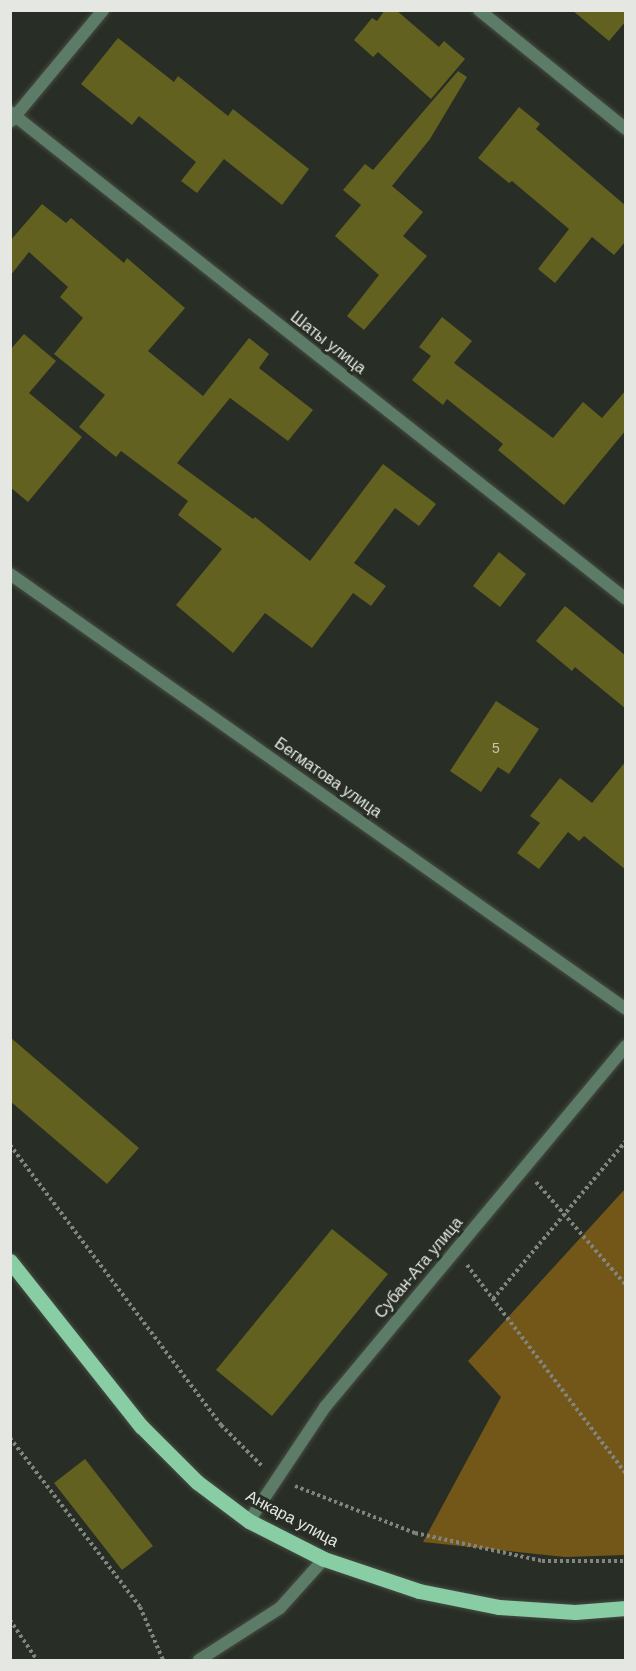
<!DOCTYPE html>
<html>
<head>
<meta charset="utf-8">
<style>
  body { margin:0 }
  #map { position:relative; width:636px; height:1671px; overflow:hidden; background:#282e25; font-family:Helvetica,sans-serif }
  div>[style] { position:absolute }
  .forest>* { inset:0; background:#735718 }
  .building>* { inset:0; background:#636120 }
  .path>* { height:4px; margin-top:-2px; transform-origin:0; background:repeating-linear-gradient(90deg,#81857e 0 3px,transparent 0 6px) }
  .roads { filter:drop-shadow(0 0 2px #464c43) drop-shadow(0 0 2px #464c43) }
  .minor>* { height:12px; margin:-6px; padding:0 6px; transform-origin:6px; border-radius:6px; background:#5c7c68 }
  .tertiary>* { height:12px; margin:-6px; padding:0 6px; transform-origin:6px; border-radius:6px; background:#5c7c68 }
  .primary>* { height:15px; margin:-7.5px; padding:0 7.5px; transform-origin:7.5px; border-radius:7.5px; background:#88cda3 }
  span { translate:-50% -50%; white-space:nowrap; text-align:center; line-height:1.15; -webkit-text-stroke:6px #282e25; paint-order:stroke }
  .number-label { font-size:14px; color:#c4c6b2 }
  .number-label span { -webkit-text-stroke-width:0 }
  .street-label { font-size:16px; color:#e5e8e2 }
  .frame { position:absolute; inset:0; border:12px solid #e5e8e2; pointer-events:none }
</style>
</head>
<body>
<div id="map">
  <div class="forest">
    <div style="clip-path:polygon(625px 1189px,625px 1555px,565px 1557px,423px 1542px,501px 1397px,468px 1361px)"></div>
  </div>
  <div class="building">
    <div style="clip-path:polygon(385px 10px,396px 10px,439px 47px,444px 41px,465px 59px,431px 99px,378px 52px,373px 57px,354px 40px,372px 18px,377px 21px)"></div>
    <div style="clip-path:polygon(572px 10px,626px 10px,626px 21px,609px 41px)"></div>
    <div style="clip-path:polygon(118px 38px,174px 82px,178px 76px,228px 116px,233px 109px,309px 169px,282px 205px,224px 159px,197px 193px,181px 181px,196px 162px,139px 116px,132px 125px,81px 84px)"></div>
    <div style="clip-path:polygon(458px 71px,467px 77px,430px 139px,392px 186px,423px 212px,403px 236px,427px 256px,364px 330px,347px 316px,379px 275px,335px 236px,361px 205px,343px 190px,365px 164px,373px 170px)"></div>
    <div style="clip-path:polygon(519px 107px,540px 124px,536px 129px,626px 206px,626px 241px,614px 255px,592px 237px,555px 283px,538px 269px,569px 229px,512px 181px,509px 183px,478px 158px)"></div>
    <div style="clip-path:polygon(42px 204px,66px 223px,71px 218px,124px 263px,127px 258px,185px 308px,148px 351px,203px 396px,249px 338px,269px 354px,259px 368px,313px 410px,288px 441px,230px 398px,177px 463px,253px 519px,255px 517px,310px 561px,383px 464px,436px 504px,419px 526px,395px 508px,354px 563px,386px 586px,371px 606px,353px 593px,312px 648px,265px 613px,233px 653px,176px 605px,222px 549px,178px 515px,188px 501px,121px 451px,116px 457px,79px 427px,105px 395px,54px 354px,83px 318px,60px 297px,68px 287px,29px 252px,10px 276px,10px 241px)"></div>
    <div style="clip-path:polygon(442px 317px,472px 341px,454px 363px,553px 438px,583px 402px,602px 418px,626px 390px,626px 430px,564px 505px,498px 450px,503px 444px,447px 399px,443px 405px,412px 380px,431px 356px,419px 347px)"></div>
    <div style="clip-path:polygon(24px 334px,56px 361px,29px 393px,82px 437px,28px 502px,10px 487px,10px 350px)"></div>
    <div style="clip-path:polygon(499px 552px,526px 574px,500px 607px,473px 586px)"></div>
    <div style="clip-path:polygon(565px 606px,626px 656px,626px 709px,575px 667px,572px 671px,536px 641px)"></div>
    <div style="clip-path:polygon(496px 701px,539px 729px,509px 774px,498px 767px,481px 792px,450px 771px)"></div>
    <div style="clip-path:polygon(626px 761px,626px 870px,584px 836px,579px 841px,568px 832px,539px 869px,517px 853px,540px 823px,530px 816px,560px 778px,592px 803px)"></div>
    <div style="clip-path:polygon(10px 1037px,139px 1148px,107px 1184px,10px 1101px)"></div>
    <div style="clip-path:polygon(332px 1229px,388px 1274px,272px 1416px,216px 1370px)"></div>
    <div style="clip-path:polygon(85px 1459px,153px 1546px,122px 1570px,54px 1483px)"></div>
  </div>
  <div class="path">
    <div style="left:10px;top:1145px;width:351px;rotate:53deg"></div>
    <div style="left:221px;top:1425px;width:59px;rotate:45deg"></div>
    <div style="left:536px;top:1182px;width:137px;rotate:48.9deg"></div>
    <div style="left:467px;top:1265px;width:263px;rotate:52.7deg"></div>
    <div style="left:493px;top:1299px;width:207px;rotate:-49.9deg"></div>
    <div style="left:10px;top:1438px;width:213px;rotate:52.4deg"></div>
    <div style="left:140px;top:1607px;width:58px;rotate:66.5deg"></div>
    <div style="left:295px;top:1486px;width:129px;rotate:21.4deg"></div>
    <div style="left:415px;top:1533px;width:130px;rotate:12.4deg"></div>
    <div style="left:542px;top:1561px;width:84px"></div>
    <div style="left:10px;top:1620px;width:48px;rotate:56deg"></div>
  </div>
  <div class="roads">
    <div class="minor">
      <div style="left:479px;top:10px;width:189px;rotate:39deg"></div>
      <div style="left:10px;top:112px;width:785px;rotate:38.33deg"></div>
      <div style="left:11px;top:121px;width:144px;rotate:-50.3deg"></div>
      <div style="left:10px;top:574px;width:754px;rotate:35.23deg"></div>
      <div style="left:249px;top:1521px;width:137px;rotate:-56.3deg"></div>
      <div style="left:325px;top:1407px;width:470px;rotate:-50.2deg"></div>
    </div>
    <div class="tertiary">
      <div style="left:199px;top:1660px;width:96px;rotate:-32.7deg"></div>
      <div style="left:280px;top:1608px;width:66px;rotate:-48.1deg"></div>
    </div>
    <div class="primary">
      <div style="left:10px;top:1261px;width:211px;rotate:51.6deg"></div>
      <div style="left:141px;top:1426px;width:79px;rotate:45deg"></div>
      <div style="left:197px;top:1482px;width:65px;rotate:36.9deg"></div>
      <div style="left:249px;top:1521px;width:84px;rotate:26.9deg"></div>
      <div style="left:324px;top:1559px;width:100px;rotate:18.6deg"></div>
      <div style="left:419px;top:1591px;width:82px;rotate:11.3deg"></div>
      <div style="left:499px;top:1607px;width:76px;rotate:3.8deg"></div>
      <div style="left:575px;top:1612px;width:51px;rotate:-4.5deg"></div>
    </div>
  </div>
  <div class="number-label">
    <span style="left:496px;top:748px">5</span>
  </div>
  <div class="street-label">
    <span style="left:328px;top:343px;rotate:38deg">Шаты улица</span>
    <span style="left:328px;top:778px;rotate:35deg">Бегматова улица</span>
    <span style="left:419px;top:1268px;rotate:-50deg">Субан-Ата улица</span>
    <span style="left:292px;top:1519px;rotate:28deg">Анкара улица</span>
  </div>
  <div class="frame"></div>
</div>
</body>
</html>
